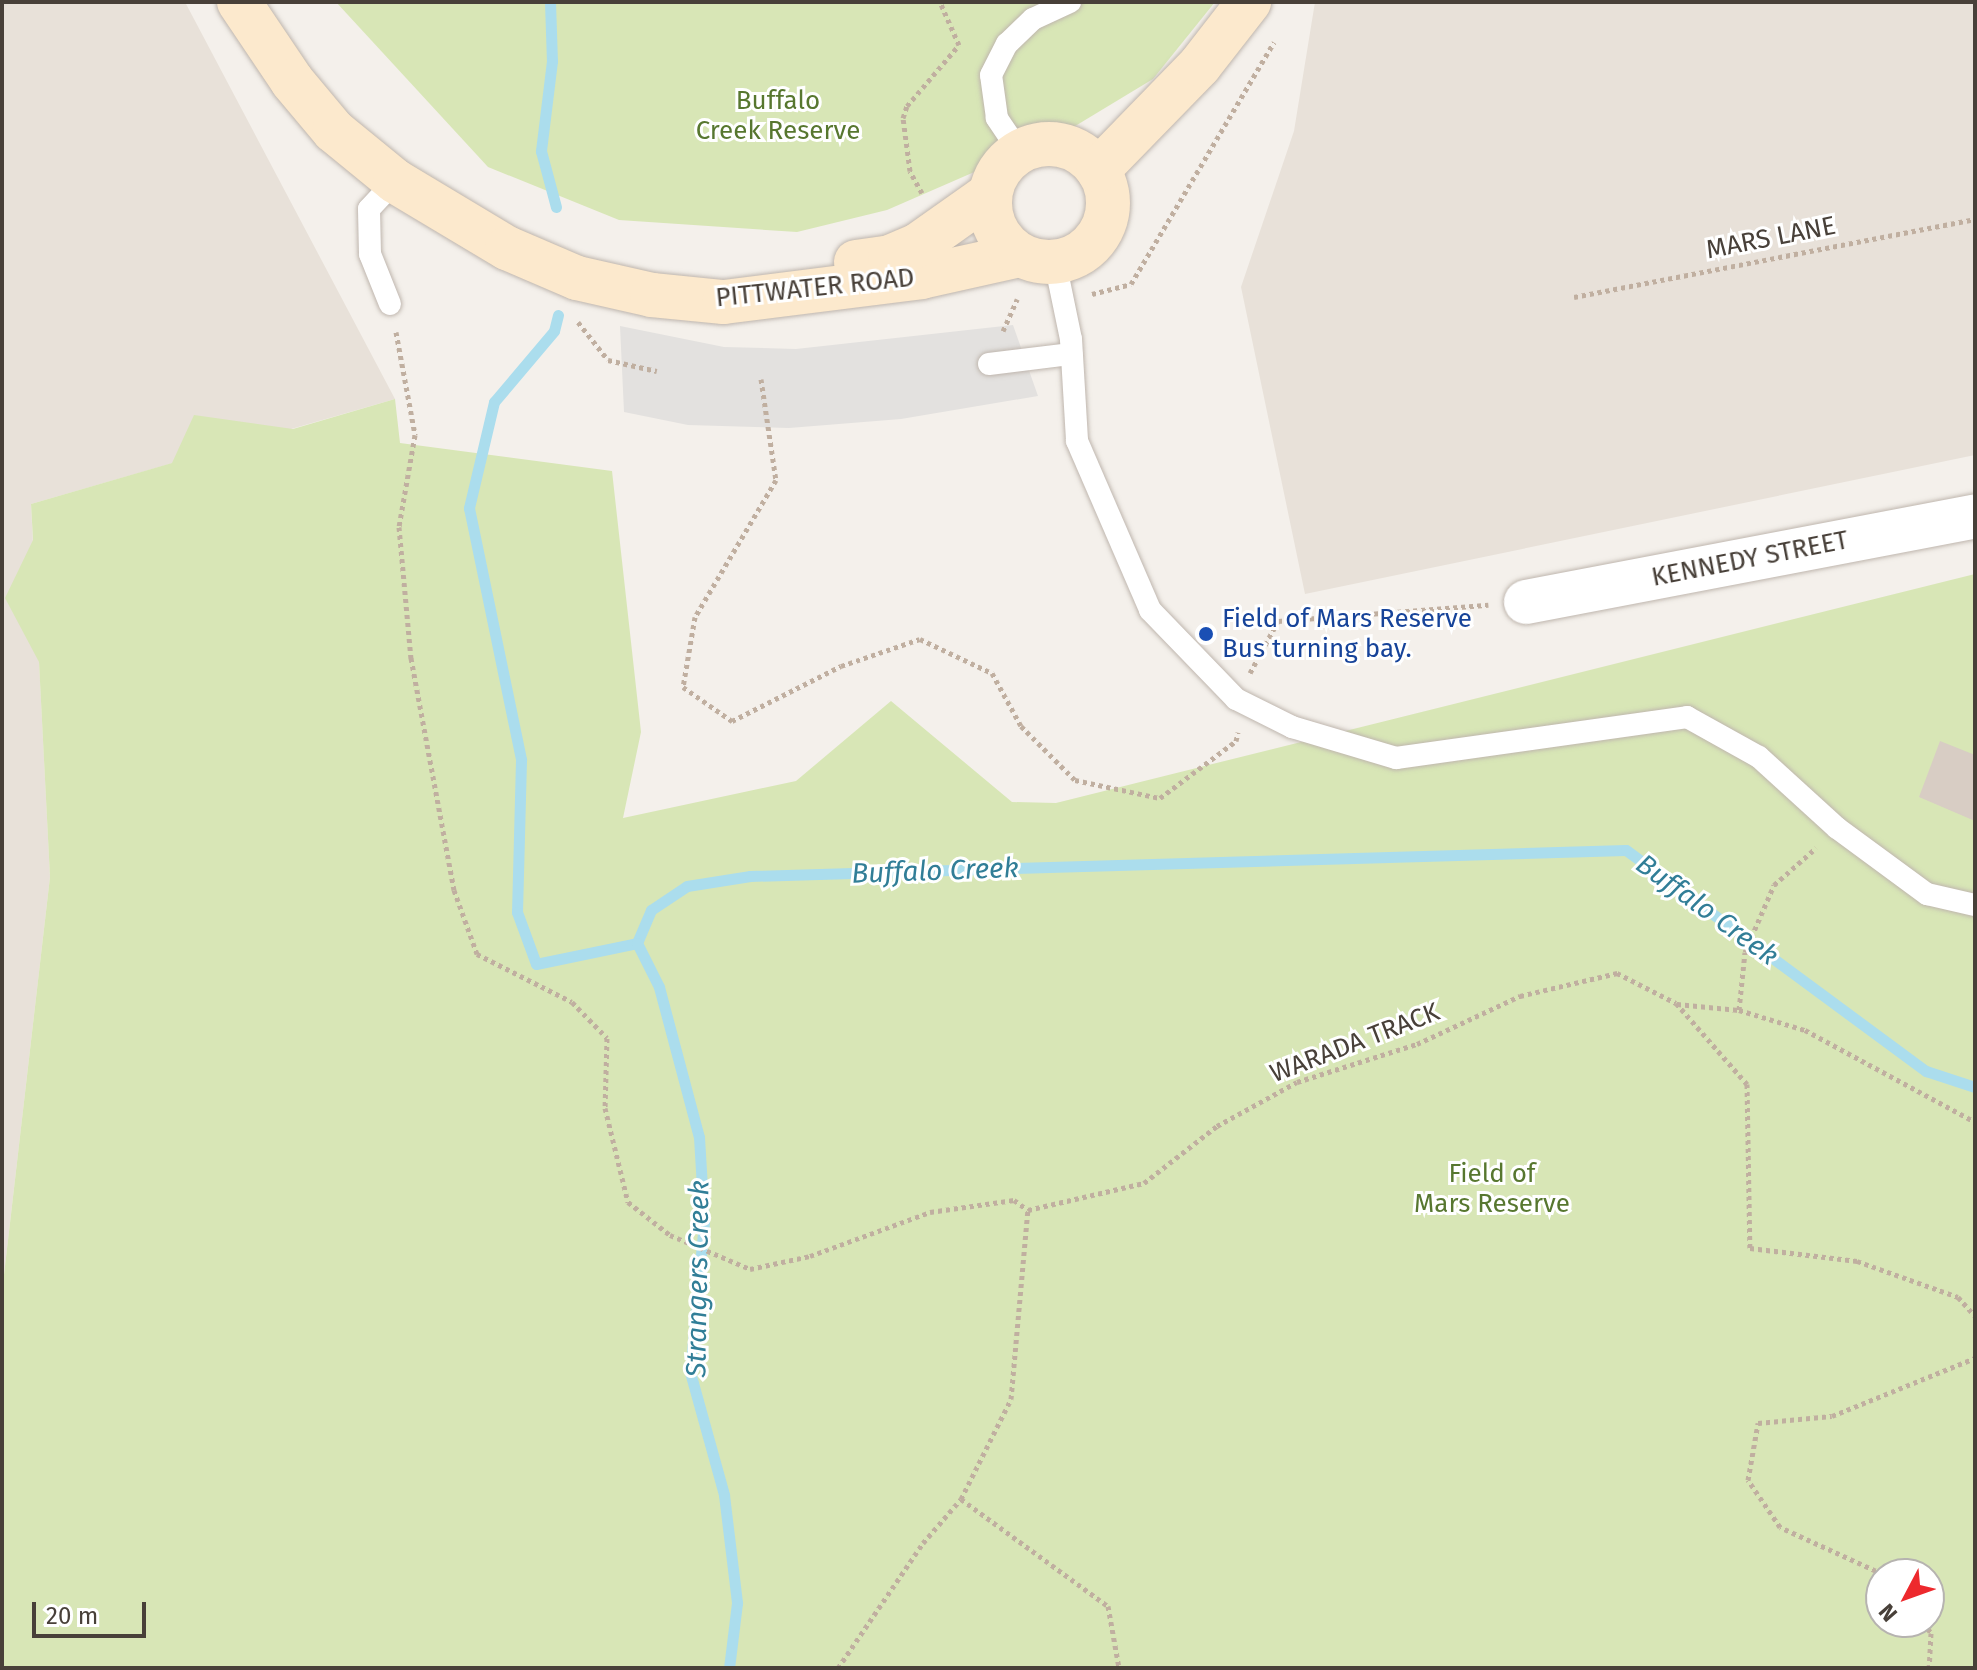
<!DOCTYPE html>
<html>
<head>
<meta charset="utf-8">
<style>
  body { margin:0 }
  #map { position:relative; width:1977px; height:1670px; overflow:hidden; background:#f4f0eb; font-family:"Fira Sans",sans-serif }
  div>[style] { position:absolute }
  .residential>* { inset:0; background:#e8e1d9 }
  .green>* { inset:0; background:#d8e6b6 }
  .parking>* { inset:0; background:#e3e1df }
  .stream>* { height:11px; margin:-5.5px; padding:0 5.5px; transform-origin:5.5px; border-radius:5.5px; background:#abdded }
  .building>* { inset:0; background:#d8cdc4 }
  .path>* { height:5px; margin-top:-2.5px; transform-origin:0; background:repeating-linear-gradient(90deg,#c0afa0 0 4px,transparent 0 8px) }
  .roads { filter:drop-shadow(0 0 2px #bfb6ae) drop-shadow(0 0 2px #bfb6ae) }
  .lane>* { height:22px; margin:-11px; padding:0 11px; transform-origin:11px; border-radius:11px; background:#fff }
  .street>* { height:44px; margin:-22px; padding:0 22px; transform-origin:22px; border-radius:22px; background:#fff }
  .secondary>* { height:44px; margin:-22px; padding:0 22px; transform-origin:22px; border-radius:22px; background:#fce9cd }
  .secondary>.ring { margin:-22px; padding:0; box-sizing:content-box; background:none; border:44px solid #fce9cd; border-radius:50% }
  .dots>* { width:22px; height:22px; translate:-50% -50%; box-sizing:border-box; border:4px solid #fff; border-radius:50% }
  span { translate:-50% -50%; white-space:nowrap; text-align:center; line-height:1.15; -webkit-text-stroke:6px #fff; paint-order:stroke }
  .park-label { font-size:26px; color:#57772f }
  .street-label { font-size:26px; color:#484039 }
  .transit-label { font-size:26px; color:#164399 }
  .left { translate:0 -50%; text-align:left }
  .water-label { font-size:28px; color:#317e97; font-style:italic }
  .frame { position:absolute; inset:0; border:4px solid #484039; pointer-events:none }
  .north { position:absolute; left:1865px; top:1558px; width:80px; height:80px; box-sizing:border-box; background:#fff; border:2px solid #b6b3b0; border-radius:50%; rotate:229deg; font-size:22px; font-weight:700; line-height:32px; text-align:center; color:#484039 }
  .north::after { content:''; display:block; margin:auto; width:28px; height:36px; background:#ed292d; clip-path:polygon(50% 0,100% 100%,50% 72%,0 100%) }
  .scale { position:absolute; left:32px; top:1602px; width:114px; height:36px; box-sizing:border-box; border:4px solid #484039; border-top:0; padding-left:10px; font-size:24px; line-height:28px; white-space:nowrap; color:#484039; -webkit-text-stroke:6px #fff; paint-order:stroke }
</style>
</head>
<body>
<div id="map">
  <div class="residential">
    <div style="clip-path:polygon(2px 2px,185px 2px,395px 399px,31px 504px,50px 877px,2px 1292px)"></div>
    <div style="clip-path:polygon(1315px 2px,1975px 2px,1975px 455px,1305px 594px,1241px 287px,1294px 131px)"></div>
  </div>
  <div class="green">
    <div style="clip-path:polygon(336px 2px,1215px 2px,1153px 79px,1062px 134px,887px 210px,797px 232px,619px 220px,488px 167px)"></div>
    <div style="clip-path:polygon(evenodd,395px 399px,400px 443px,612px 471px,641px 732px,623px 818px,796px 781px,891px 701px,1012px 802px,1056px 803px,1975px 574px,1975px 1668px,2px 1668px,2px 1292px,50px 877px,39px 662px,5px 598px,33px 540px,31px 504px,172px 463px,194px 415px,293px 429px,395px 399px,1881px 1574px,1929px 1574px,1929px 1622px,1881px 1622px,1881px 1574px)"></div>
  </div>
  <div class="parking">
    <div style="clip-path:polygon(1013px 325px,1038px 396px,901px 419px,789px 428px,688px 425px,624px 412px,620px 326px,724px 347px,796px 349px)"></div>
  </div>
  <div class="stream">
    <div style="left:550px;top:2px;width:59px;rotate:88.1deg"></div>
    <div style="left:552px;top:61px;width:91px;rotate:97deg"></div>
    <div style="left:541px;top:151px;width:58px;rotate:75deg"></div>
    <div style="left:558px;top:315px;width:16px;rotate:104deg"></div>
    <div style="left:554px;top:331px;width:93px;rotate:130.2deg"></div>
    <div style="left:494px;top:402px;width:109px;rotate:103.3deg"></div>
    <div style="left:469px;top:508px;width:257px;rotate:78.3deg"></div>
    <div style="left:521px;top:760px;width:152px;rotate:91.5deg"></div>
    <div style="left:517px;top:912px;width:55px;rotate:69.9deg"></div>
    <div style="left:536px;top:964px;width:103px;rotate:-11.7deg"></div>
    <div style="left:637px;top:943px;width:36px;rotate:-67deg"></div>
    <div style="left:651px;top:910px;width:43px;rotate:-33.7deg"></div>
    <div style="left:687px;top:886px;width:64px;rotate:-9deg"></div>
    <div style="left:750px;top:876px;width:876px;rotate:-1.7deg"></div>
    <div style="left:1626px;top:850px;width:373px;rotate:36.4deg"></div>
    <div style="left:1926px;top:1071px;width:52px;rotate:18.1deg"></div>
    <div style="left:637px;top:943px;width:49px;rotate:63.4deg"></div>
    <div style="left:659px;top:987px;width:155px;rotate:75.1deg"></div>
    <div style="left:699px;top:1137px;width:85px;rotate:86.6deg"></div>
    <div style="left:704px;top:1222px;width:151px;rotate:95.3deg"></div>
    <div style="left:690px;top:1372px;width:128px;rotate:74.5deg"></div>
    <div style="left:724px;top:1495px;width:109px;rotate:83.1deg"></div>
    <div style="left:737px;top:1603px;width:65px;rotate:97deg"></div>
  </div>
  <div class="building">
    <div style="clip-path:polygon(1940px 741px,1975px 755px,1975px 821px,1919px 797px)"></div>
  </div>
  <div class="path">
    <div style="left:922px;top:193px;width:25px;rotate:-119deg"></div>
    <div style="left:910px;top:171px;width:53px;rotate:-97.5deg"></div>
    <div style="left:903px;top:118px;width:13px;rotate:-72deg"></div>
    <div style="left:907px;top:106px;width:80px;rotate:-49.6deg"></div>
    <div style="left:959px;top:45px;width:47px;rotate:-113.8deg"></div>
    <div style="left:1092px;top:294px;width:40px;rotate:-14.4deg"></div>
    <div style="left:1131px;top:284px;width:281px;rotate:-59.4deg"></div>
    <div style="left:1574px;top:297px;width:409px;rotate:-11deg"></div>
    <div style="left:578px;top:322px;width:48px;rotate:51.7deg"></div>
    <div style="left:608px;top:360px;width:50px;rotate:12.7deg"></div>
    <div style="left:1003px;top:331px;width:35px;rotate:-66deg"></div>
    <div style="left:396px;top:332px;width:105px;rotate:79.5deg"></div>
    <div style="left:415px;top:435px;width:93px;rotate:99.9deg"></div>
    <div style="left:399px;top:527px;width:132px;rotate:84.8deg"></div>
    <div style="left:411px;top:658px;width:236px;rotate:79.5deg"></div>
    <div style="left:454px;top:890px;width:68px;rotate:70.2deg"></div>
    <div style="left:477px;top:954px;width:106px;rotate:26.8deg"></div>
    <div style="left:572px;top:1002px;width:50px;rotate:45.8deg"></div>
    <div style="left:607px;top:1038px;width:70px;rotate:91.6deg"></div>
    <div style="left:605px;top:1108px;width:97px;rotate:76.3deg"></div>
    <div style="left:628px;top:1202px;width:53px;rotate:38.2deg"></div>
    <div style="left:670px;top:1235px;width:87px;rotate:23deg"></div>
    <div style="left:750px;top:1269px;width:61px;rotate:-12.2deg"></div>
    <div style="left:810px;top:1256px;width:128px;rotate:-20.1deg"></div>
    <div style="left:930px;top:1212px;width:85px;rotate:-8.1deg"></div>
    <div style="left:1014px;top:1200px;width:17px;rotate:36deg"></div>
    <div style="left:761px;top:379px;width:102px;rotate:81.6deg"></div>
    <div style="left:776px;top:480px;width:159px;rotate:120.6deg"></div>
    <div style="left:695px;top:617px;width:71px;rotate:99.7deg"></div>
    <div style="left:683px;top:687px;width:60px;rotate:34.8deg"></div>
    <div style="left:732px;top:721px;width:122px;rotate:-26.8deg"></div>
    <div style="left:841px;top:666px;width:83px;rotate:-18.9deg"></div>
    <div style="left:920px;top:639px;width:80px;rotate:25.3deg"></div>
    <div style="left:992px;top:673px;width:60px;rotate:61.3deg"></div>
    <div style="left:1021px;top:726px;width:76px;rotate:45deg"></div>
    <div style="left:1075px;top:780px;width:87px;rotate:12deg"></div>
    <div style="left:1160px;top:798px;width:95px;rotate:-36.9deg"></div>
    <div style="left:1236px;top:741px;width:9px;rotate:-77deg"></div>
    <div style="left:1250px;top:673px;width:59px;rotate:-61.7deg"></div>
    <div style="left:1278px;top:621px;width:211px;rotate:-4.4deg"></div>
    <div style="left:1677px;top:1004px;width:62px;rotate:5.5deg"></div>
    <div style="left:1739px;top:1010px;width:69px;rotate:16.9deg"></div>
    <div style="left:1805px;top:1030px;width:193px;rotate:28.4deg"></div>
    <div style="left:1739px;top:1010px;width:58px;rotate:-84.1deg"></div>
    <div style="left:1745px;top:952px;width:73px;rotate:-66.6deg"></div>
    <div style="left:1774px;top:885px;width:56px;rotate:-41.4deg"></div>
    <div style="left:961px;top:1499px;width:182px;rotate:36.1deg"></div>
    <div style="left:1108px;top:1606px;width:63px;rotate:79.9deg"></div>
    <div style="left:1883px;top:1574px;width:113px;rotate:-155.5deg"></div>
    <div style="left:1780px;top:1527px;width:57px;rotate:-124.2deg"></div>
    <div style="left:1748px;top:1480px;width:58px;rotate:-80deg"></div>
    <div style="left:1758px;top:1423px;width:74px;rotate:-5.4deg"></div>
    <div style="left:1832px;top:1416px;width:154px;rotate:-22.1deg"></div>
    <div style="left:1923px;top:1622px;width:14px;rotate:54deg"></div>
    <div style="left:1931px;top:1633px;width:35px;rotate:93deg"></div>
    <div style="left:838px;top:1668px;width:151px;rotate:-55.8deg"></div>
    <div style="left:923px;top:1543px;width:58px;rotate:-49.2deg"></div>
    <div style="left:961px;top:1499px;width:112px;rotate:-63.4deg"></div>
    <div style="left:1011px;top:1399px;width:190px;rotate:-84.9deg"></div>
    <div style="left:1028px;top:1210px;width:119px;rotate:-13.1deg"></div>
    <div style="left:1144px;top:1183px;width:93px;rotate:-38deg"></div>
    <div style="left:1217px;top:1126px;width:91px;rotate:-28.8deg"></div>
    <div style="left:1297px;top:1082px;width:126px;rotate:-17.6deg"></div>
    <div style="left:1417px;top:1044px;width:114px;rotate:-25deg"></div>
    <div style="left:1520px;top:996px;width:100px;rotate:-13.3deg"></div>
    <div style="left:1617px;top:973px;width:66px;rotate:27deg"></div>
    <div style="left:1676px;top:1003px;width:108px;rotate:48.8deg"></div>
    <div style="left:1747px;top:1084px;width:164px;rotate:89deg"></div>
    <div style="left:1750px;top:1248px;width:108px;rotate:6.9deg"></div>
    <div style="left:1857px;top:1261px;width:107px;rotate:19.6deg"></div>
    <div style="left:1958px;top:1297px;width:25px;rotate:48deg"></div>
  </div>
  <div class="roads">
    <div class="lane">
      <div style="left:1019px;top:151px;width:40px;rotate:-124deg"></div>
      <div style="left:997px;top:118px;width:43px;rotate:-97.9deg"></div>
      <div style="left:991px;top:75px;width:35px;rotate:-63deg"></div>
      <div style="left:1007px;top:44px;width:36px;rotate:-44deg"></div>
      <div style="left:1033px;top:19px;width:41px;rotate:-24.7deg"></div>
      <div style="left:1055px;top:262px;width:79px;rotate:78.3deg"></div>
      <div style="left:1071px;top:339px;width:102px;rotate:86.6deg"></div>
      <div style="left:1077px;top:441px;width:184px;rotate:66.6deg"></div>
      <div style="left:1150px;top:610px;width:124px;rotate:46deg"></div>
      <div style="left:1236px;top:699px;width:63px;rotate:26.6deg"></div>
      <div style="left:1292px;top:727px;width:109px;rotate:16.6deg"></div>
      <div style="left:1396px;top:758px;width:294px;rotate:-8deg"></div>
      <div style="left:1687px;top:717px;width:82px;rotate:29.1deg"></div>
      <div style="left:1759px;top:757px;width:105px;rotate:42.3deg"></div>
      <div style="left:1837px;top:828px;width:112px;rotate:36.3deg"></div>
      <div style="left:1927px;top:894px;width:49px;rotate:12.9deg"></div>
      <div style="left:390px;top:304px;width:54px;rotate:-111.8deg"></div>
      <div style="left:370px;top:254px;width:45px;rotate:-91.3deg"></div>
      <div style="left:369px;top:209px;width:38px;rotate:-47deg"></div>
      <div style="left:989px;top:364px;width:83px;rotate:-7deg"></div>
    </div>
    <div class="street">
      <div style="left:1526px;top:602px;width:457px;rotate:-10.8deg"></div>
    </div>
    <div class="secondary">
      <div style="left:239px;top:2px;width:95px;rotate:56.1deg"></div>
      <div style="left:292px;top:81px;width:65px;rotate:50deg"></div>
      <div style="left:334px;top:131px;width:79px;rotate:39.3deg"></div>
      <div style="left:395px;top:181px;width:131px;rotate:30.9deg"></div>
      <div style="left:507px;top:248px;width:76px;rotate:23.2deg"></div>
      <div style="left:577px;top:278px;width:77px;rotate:12.8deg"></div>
      <div style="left:652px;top:295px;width:72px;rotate:5.6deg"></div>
      <div style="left:724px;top:302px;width:199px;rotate:-7.2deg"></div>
      <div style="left:921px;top:277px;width:101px;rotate:-12.5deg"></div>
      <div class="ring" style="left:990px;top:144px;width:74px;height:74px"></div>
      <div style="left:1098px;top:170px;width:146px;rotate:-45.8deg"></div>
      <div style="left:1200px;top:65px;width:80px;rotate:-52.1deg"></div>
      <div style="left:856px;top:262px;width:34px;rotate:-8deg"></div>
      <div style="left:890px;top:257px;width:30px;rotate:-23deg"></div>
      <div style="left:918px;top:245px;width:88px;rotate:-35.3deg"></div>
    </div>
  </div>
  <div class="dots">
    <div style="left:1206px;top:634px;background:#1a4fb4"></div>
  </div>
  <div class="park-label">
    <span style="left:778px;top:116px">Buffalo<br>Creek Reserve</span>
    <span style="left:1492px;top:1189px">Field of<br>Mars Reserve</span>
  </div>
  <div class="street-label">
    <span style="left:1771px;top:238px;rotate:-11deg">MARS LANE</span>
    <span style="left:815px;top:288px;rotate:-6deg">PITTWATER ROAD</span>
    <span style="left:1750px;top:559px;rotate:-11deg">KENNEDY STREET</span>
    <span style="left:1355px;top:1043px;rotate:-21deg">WARADA TRACK</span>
  </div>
  <div class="transit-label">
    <span class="left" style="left:1222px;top:634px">Field of Mars Reserve<br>Bus turning bay.</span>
  </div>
  <div class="water-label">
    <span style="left:935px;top:871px;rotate:-2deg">Buffalo Creek</span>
    <span style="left:1707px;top:910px;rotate:36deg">Buffalo Creek</span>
    <span style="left:698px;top:1279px;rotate:-89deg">Strangers Creek</span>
  </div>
  <div class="frame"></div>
  <div class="north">N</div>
  <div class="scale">20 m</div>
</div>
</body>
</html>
